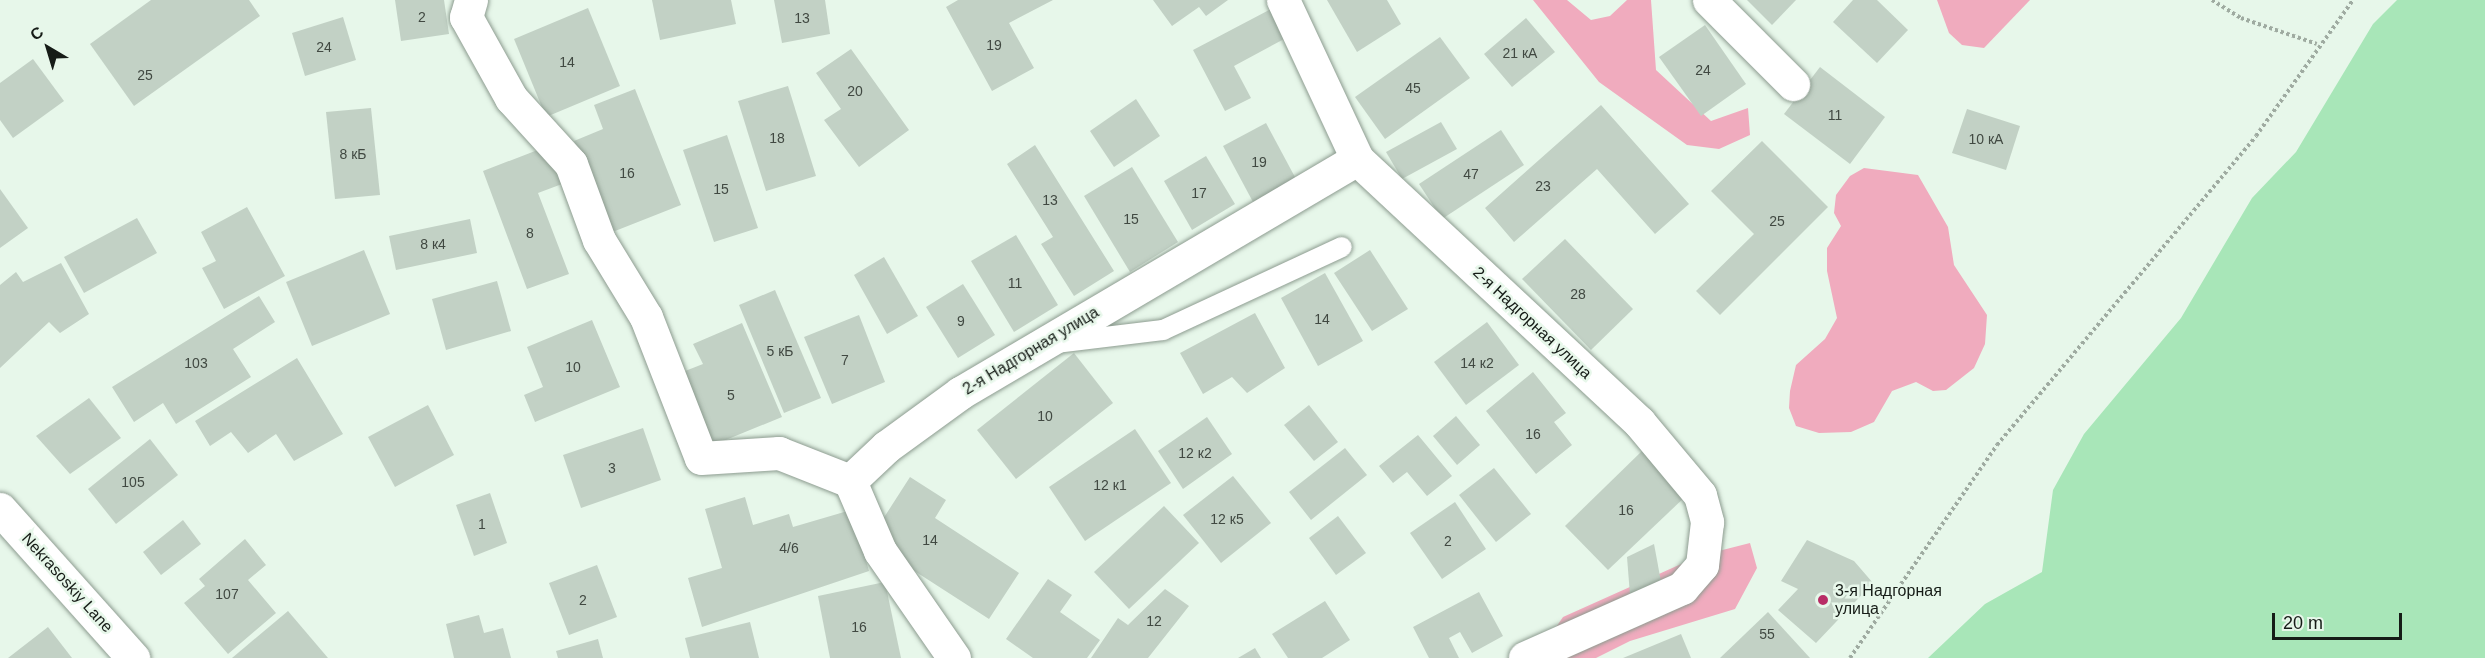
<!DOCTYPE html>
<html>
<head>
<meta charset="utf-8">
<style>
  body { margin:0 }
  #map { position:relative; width:2485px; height:658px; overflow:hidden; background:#e7f7ea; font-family:Arial,sans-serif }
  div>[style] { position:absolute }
  .green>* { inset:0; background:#f0abbe }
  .water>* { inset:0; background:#a8e6b8 }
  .building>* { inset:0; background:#c2d1c5 }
  .path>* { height:4px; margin-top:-2px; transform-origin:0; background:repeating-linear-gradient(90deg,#9faba1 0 3px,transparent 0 6px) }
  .roads { filter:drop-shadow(0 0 2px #8d9c90) drop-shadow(0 0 2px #8d9c90) }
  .service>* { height:20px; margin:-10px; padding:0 10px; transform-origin:10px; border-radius:10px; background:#fff }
  .minor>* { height:33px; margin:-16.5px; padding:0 16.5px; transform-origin:16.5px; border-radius:16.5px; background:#fff }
  .dots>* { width:16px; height:16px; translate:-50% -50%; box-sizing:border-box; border:3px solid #e7f7ea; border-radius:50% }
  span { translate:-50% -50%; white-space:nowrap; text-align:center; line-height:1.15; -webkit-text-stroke:5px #e7f7ea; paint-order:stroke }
  .number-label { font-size:14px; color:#414942 }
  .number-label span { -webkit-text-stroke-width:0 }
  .street-label { font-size:16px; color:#161c17 }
  .poi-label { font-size:16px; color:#161c17 }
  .left { translate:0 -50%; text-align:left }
  .north { position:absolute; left:18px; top:18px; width:60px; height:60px; -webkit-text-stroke:4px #e7f7ea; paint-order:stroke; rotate:322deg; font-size:16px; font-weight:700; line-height:24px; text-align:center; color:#161c17 }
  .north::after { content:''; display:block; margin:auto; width:21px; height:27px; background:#161c17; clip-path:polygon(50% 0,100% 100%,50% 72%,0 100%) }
  .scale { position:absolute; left:2272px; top:613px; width:130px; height:27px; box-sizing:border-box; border:3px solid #161c17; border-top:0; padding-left:8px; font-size:18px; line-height:21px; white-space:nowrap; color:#161c17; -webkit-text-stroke:4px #e7f7ea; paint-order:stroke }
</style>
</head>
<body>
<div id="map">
  <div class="green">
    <div style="clip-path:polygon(1533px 0,1567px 0,1591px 20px,1610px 16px,1627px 0,1651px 0,1656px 70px,1711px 121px,1748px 108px,1750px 135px,1719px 149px,1687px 145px,1599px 82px)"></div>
    <div style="clip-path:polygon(1937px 0,2030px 0,1984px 48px,1962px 45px,1949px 33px)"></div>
    <div style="clip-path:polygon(1864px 168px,1918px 175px,1948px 227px,1954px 265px,1987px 315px,1985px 344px,1974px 368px,1946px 390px,1933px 391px,1916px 382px,1892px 391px,1874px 422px,1851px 432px,1819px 433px,1796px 426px,1789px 408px,1790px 391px,1796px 365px,1825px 339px,1837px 318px,1827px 271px,1827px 248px,1841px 226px,1834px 213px,1836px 195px,1850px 176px)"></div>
    <div style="clip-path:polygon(1750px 543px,1757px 568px,1735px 609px,1630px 641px,1596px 658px,1535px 658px,1563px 617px,1699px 556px)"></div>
  </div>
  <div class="water">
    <div style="clip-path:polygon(2397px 0,2485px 0,2485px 658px,1928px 658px,1985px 604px,2042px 572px,2053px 490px,2084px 434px,2181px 318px,2252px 198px,2296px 152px,2373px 24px)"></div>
  </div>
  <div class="building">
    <div style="clip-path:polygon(151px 0,249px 0,260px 16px,134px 106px,90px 44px)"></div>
    <div style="clip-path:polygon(395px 0,444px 0,449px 34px,401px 41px)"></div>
    <div style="clip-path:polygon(652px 0,731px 0,736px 24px,660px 40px)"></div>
    <div style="clip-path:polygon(774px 0,825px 0,830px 34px,782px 43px)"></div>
    <div style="clip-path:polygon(958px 0,1053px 0,1009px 23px,1034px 68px,992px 91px,946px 7px)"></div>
    <div style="clip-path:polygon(1153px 0,1228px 0,1206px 16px,1199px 7px,1172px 26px)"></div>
    <div style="clip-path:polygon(1327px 0,1387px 0,1401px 24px,1357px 52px)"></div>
    <div style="clip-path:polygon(1747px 0,1796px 0,1772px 25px)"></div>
    <div style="clip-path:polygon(1853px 0,1877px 0,1908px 30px,1877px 63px,1833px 22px)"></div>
    <div style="clip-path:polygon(588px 8px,620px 86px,546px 117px,514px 39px)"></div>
    <div style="clip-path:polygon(1271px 9px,1286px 38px,1234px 66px,1251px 98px,1225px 111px,1193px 50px)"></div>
    <div style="clip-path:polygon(343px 17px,356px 60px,305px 76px,292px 33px)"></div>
    <div style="clip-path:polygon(1526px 18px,1555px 52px,1512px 87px,1484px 54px)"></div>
    <div style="clip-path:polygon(1705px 25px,1746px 84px,1701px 116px,1659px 57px)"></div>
    <div style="clip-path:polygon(1440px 37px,1470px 78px,1385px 139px,1355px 97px)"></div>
    <div style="clip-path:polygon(851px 49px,909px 130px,859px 167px,824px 120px,841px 109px,816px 73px)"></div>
    <div style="clip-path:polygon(33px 59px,64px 101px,13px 138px,0 120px,0 83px)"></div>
    <div style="clip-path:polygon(1820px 67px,1885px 117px,1850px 164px,1784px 114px)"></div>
    <div style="clip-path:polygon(788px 86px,816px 176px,766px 191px,738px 101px)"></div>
    <div style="clip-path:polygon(635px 89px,681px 205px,610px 233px,574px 141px,603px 129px,594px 105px)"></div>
    <div style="clip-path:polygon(1136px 99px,1160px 136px,1114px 167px,1090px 131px)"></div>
    <div style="clip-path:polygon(1601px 105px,1689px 204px,1655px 234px,1597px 169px,1514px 242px,1485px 208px)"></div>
    <div style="clip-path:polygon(371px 108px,380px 195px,335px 199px,326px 112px)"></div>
    <div style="clip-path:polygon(1967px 109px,2020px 126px,2006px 170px,1952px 153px)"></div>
    <div style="clip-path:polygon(1441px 122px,1457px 149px,1402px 179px,1386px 152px)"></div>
    <div style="clip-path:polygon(1266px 123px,1296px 179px,1253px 202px,1223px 146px)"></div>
    <div style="clip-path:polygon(1501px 130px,1524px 165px,1442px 219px,1419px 184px)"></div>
    <div style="clip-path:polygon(727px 135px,758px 228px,714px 242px,683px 150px)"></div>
    <div style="clip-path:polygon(1762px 141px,1828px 207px,1720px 315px,1696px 291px,1754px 234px,1711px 191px)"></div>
    <div style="clip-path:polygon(1035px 145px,1114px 271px,1074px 296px,1041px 244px,1053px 237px,1007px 164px)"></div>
    <div style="clip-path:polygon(548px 146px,562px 184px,538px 193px,569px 274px,527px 289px,483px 171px)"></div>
    <div style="clip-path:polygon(1206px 156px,1235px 204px,1192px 230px,1164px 181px)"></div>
    <div style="clip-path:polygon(1132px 167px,1178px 242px,1130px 272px,1084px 196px)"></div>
    <div style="clip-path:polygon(0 189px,28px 228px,0 248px)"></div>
    <div style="clip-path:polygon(247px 207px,285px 276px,224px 309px,202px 268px,216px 261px,201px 232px)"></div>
    <div style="clip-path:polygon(137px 218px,157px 253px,84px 293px,64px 257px)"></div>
    <div style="clip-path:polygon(470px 219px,477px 253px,396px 270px,389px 236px)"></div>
    <div style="clip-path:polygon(1016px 235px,1058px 305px,1014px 332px,971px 261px)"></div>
    <div style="clip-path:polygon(1565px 239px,1633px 309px,1591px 350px,1522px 279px)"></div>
    <div style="clip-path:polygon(364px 250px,390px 314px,312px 346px,286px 282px)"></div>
    <div style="clip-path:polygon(1370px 250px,1408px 309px,1372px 331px,1334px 273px)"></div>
    <div style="clip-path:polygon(884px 257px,918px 316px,887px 334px,854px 275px)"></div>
    <div style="clip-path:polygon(61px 263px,89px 314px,60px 333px,49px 322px,0 368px,0 285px,16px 272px,23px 282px)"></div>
    <div style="clip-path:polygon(1325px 273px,1363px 341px,1318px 366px,1281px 298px)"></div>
    <div style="clip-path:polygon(497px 281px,511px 331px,446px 350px,432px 299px)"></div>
    <div style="clip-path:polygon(963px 284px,995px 335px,958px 358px,926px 307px)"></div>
    <div style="clip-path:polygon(775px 290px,821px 398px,784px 413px,739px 305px)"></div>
    <div style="clip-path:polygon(259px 296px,275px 322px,233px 349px,251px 377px,176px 424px,163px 403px,134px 422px,112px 387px)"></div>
    <div style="clip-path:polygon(1255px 313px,1285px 368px,1247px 393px,1232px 377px,1203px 394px,1180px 353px)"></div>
    <div style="clip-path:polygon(859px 315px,885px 382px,832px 404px,804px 337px)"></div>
    <div style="clip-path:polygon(592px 320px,620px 387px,535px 422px,524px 395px,543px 387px,527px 347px)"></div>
    <div style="clip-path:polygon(1487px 322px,1519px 365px,1466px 405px,1434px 362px)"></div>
    <div style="clip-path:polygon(742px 323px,782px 417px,711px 446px,680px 373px,703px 364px,693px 344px)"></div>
    <div style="clip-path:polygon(1074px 353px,1113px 403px,1016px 479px,977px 430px)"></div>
    <div style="clip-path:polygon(297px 358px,343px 434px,294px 461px,276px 434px,248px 453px,231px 432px,210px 446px,195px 421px)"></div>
    <div style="clip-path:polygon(1533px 372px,1566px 413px,1554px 422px,1572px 445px,1536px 474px,1486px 411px)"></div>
    <div style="clip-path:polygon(89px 398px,121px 438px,70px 474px,36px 436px)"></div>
    <div style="clip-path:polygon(428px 405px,454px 455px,395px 487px,368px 437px)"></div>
    <div style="clip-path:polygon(1309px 405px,1338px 442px,1314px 461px,1284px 425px)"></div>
    <div style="clip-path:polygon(1456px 416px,1480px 445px,1457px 465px,1433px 436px)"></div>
    <div style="clip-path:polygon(1207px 417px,1232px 454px,1183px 489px,1158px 451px)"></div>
    <div style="clip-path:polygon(643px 428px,661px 480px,581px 508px,563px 455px)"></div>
    <div style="clip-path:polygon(1135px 429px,1171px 483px,1085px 541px,1049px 487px)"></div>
    <div style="clip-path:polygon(1418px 435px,1452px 476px,1427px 496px,1407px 472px,1393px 483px,1379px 466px)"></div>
    <div style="clip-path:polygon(150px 439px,178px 475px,116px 524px,88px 489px)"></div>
    <div style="clip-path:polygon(1345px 448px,1367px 475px,1311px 520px,1289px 492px)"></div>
    <div style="clip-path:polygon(1643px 450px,1687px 495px,1608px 570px,1565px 526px)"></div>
    <div style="clip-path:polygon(1494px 468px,1531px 514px,1496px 542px,1459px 495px)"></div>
    <div style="clip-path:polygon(1233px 476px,1271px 523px,1221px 563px,1183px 515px)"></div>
    <div style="clip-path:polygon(910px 477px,946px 500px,935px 518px,1019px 573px,989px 619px,899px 561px,883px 519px)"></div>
    <div style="clip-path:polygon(490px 493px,507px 543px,474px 556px,456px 505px)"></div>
    <div style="clip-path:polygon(745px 497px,753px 525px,789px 514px,793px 527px,851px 510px,869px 571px,702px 627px,688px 578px,722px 568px,705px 509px)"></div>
    <div style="clip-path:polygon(1455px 502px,1486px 549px,1442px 579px,1410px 533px)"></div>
    <div style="clip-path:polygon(1164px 506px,1199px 543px,1129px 609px,1094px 572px)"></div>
    <div style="clip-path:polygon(1338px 516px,1366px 553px,1336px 575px,1309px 538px)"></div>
    <div style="clip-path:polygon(183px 520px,201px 544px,161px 575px,143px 552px)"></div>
    <div style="clip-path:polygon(245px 539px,266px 565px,248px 580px,276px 613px,228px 654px,184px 603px,205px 586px,199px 579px)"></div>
    <div style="clip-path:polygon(1807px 540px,1854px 561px,1873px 583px,1816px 643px,1778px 610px,1798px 589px,1781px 581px)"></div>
    <div style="clip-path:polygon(1654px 544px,1662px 587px,1630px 595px,1627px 557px)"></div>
    <div style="clip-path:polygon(597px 565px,617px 617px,569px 635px,549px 583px)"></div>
    <div style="clip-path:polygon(1048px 579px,1072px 595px,1060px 612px,1100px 640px,1087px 658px,1033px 658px,1006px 639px)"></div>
    <div style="clip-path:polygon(885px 582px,901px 658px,830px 658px,818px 596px)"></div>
    <div style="clip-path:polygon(1165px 589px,1189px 606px,1148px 658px,1091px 658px,1118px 618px,1128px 625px)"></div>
    <div style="clip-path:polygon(1479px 592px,1503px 636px,1472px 653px,1460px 632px,1449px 638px,1459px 658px,1429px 658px,1413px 627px)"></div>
    <div style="clip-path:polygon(1325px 601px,1350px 640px,1322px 658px,1288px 658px,1272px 634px)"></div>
    <div style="clip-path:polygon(288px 611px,328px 658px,232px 658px)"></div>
    <div style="clip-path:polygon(1768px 612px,1810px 658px,1720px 658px)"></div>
    <div style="clip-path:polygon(479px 615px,484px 633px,503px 628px,511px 658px,454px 658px,446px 624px)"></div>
    <div style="clip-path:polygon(750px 622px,759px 658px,690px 658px,685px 638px)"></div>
    <div style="clip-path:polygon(48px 627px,72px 658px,8px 658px)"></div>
    <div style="clip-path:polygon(1681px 634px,1691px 658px,1623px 658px)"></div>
    <div style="clip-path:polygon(598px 639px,603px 658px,558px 658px,556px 651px)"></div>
    <div style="clip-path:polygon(1255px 648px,1261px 658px,1238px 658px)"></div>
  </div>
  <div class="path">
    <div style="left:2212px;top:0;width:34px;rotate:32deg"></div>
    <div style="left:2241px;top:18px;width:80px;rotate:18.9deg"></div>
    <div style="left:1850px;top:658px;width:259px;rotate:-55.4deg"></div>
    <div style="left:1997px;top:445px;width:403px;rotate:-50deg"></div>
    <div style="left:2256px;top:136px;width:167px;rotate:-54.5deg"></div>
  </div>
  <div class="roads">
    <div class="service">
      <div style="left:1055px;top:343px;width:109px;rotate:-6.9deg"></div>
      <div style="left:1163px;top:330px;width:197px;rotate:-24.9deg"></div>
    </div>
    <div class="minor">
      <div style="left:471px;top:0;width:18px;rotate:106deg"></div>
      <div style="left:466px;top:17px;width:93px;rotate:60.9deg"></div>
      <div style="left:511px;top:98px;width:89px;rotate:47.7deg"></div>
      <div style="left:571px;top:164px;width:81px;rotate:69.8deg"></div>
      <div style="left:599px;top:240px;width:90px;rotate:58.6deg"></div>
      <div style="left:646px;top:317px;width:151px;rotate:68.7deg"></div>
      <div style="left:701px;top:458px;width:78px;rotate:-3.7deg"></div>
      <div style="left:779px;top:453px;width:76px;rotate:21.5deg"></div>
      <div style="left:850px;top:481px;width:50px;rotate:-43.4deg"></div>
      <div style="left:886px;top:447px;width:92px;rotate:-36.1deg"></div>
      <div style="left:960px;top:393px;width:461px;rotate:-30.5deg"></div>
      <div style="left:1283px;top:0;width:175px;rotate:65deg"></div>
      <div style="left:1357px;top:159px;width:386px;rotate:43deg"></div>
      <div style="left:1639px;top:422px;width:95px;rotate:50.1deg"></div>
      <div style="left:1700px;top:495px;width:28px;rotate:75deg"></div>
      <div style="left:1707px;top:522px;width:43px;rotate:96.6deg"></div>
      <div style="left:1702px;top:565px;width:30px;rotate:131deg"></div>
      <div style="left:1682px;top:588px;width:172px;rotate:156deg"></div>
      <div style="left:1709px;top:0;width:119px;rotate:45deg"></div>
      <div style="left:850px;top:481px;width:76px;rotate:66.8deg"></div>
      <div style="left:880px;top:551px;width:130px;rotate:55.3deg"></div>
      <div style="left:0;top:509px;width:200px;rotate:48.2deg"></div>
    </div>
  </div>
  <div class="dots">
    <div style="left:1823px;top:600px;background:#b82d66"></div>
  </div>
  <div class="number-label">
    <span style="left:422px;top:17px">2</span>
    <span style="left:802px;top:18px">13</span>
    <span style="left:994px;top:45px">19</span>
    <span style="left:324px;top:47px">24</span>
    <span style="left:1520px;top:53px">21 кА</span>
    <span style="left:567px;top:62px">14</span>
    <span style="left:1703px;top:70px">24</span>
    <span style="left:145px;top:75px">25</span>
    <span style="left:1413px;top:88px">45</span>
    <span style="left:855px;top:91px">20</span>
    <span style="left:1835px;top:115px">11</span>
    <span style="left:777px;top:138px">18</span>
    <span style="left:1986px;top:139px">10 кА</span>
    <span style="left:353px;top:154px">8 кБ</span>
    <span style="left:1259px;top:162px">19</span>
    <span style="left:627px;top:173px">16</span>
    <span style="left:1471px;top:174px">47</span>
    <span style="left:1543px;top:186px">23</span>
    <span style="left:721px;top:189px">15</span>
    <span style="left:1199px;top:193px">17</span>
    <span style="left:1050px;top:200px">13</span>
    <span style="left:1131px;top:219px">15</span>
    <span style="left:1777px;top:221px">25</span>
    <span style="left:530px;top:233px">8</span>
    <span style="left:433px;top:244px">8 к4</span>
    <span style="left:1015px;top:283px">11</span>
    <span style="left:1578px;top:294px">28</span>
    <span style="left:1322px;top:319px">14</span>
    <span style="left:961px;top:321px">9</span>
    <span style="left:780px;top:351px">5 кБ</span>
    <span style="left:845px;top:360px">7</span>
    <span style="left:196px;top:363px">103</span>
    <span style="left:1477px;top:363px">14 к2</span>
    <span style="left:573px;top:367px">10</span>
    <span style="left:731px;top:395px">5</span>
    <span style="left:1045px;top:416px">10</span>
    <span style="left:1533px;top:434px">16</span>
    <span style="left:1195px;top:453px">12 к2</span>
    <span style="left:612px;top:468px">3</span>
    <span style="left:133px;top:482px">105</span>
    <span style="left:1110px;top:485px">12 к1</span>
    <span style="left:1626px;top:510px">16</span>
    <span style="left:1227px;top:519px">12 к5</span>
    <span style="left:482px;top:524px">1</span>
    <span style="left:930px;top:540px">14</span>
    <span style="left:1448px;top:541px">2</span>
    <span style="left:789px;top:548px">4/6</span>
    <span style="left:227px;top:594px">107</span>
    <span style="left:583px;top:600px">2</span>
    <span style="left:1154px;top:621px">12</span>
    <span style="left:859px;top:627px">16</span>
    <span style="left:1767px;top:634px">55</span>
  </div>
  <div class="street-label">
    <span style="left:1532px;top:323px;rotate:43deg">2-я Надгорная улица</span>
    <span style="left:1031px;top:351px;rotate:-31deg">2-я Надгорная улица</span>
    <span style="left:67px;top:583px;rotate:48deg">Nekrasoskiy Lane</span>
  </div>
  <div class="poi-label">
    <span class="left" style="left:1835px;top:600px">3-я Надгорная<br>улица</span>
  </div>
  <div class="north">С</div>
  <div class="scale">20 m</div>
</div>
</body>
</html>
